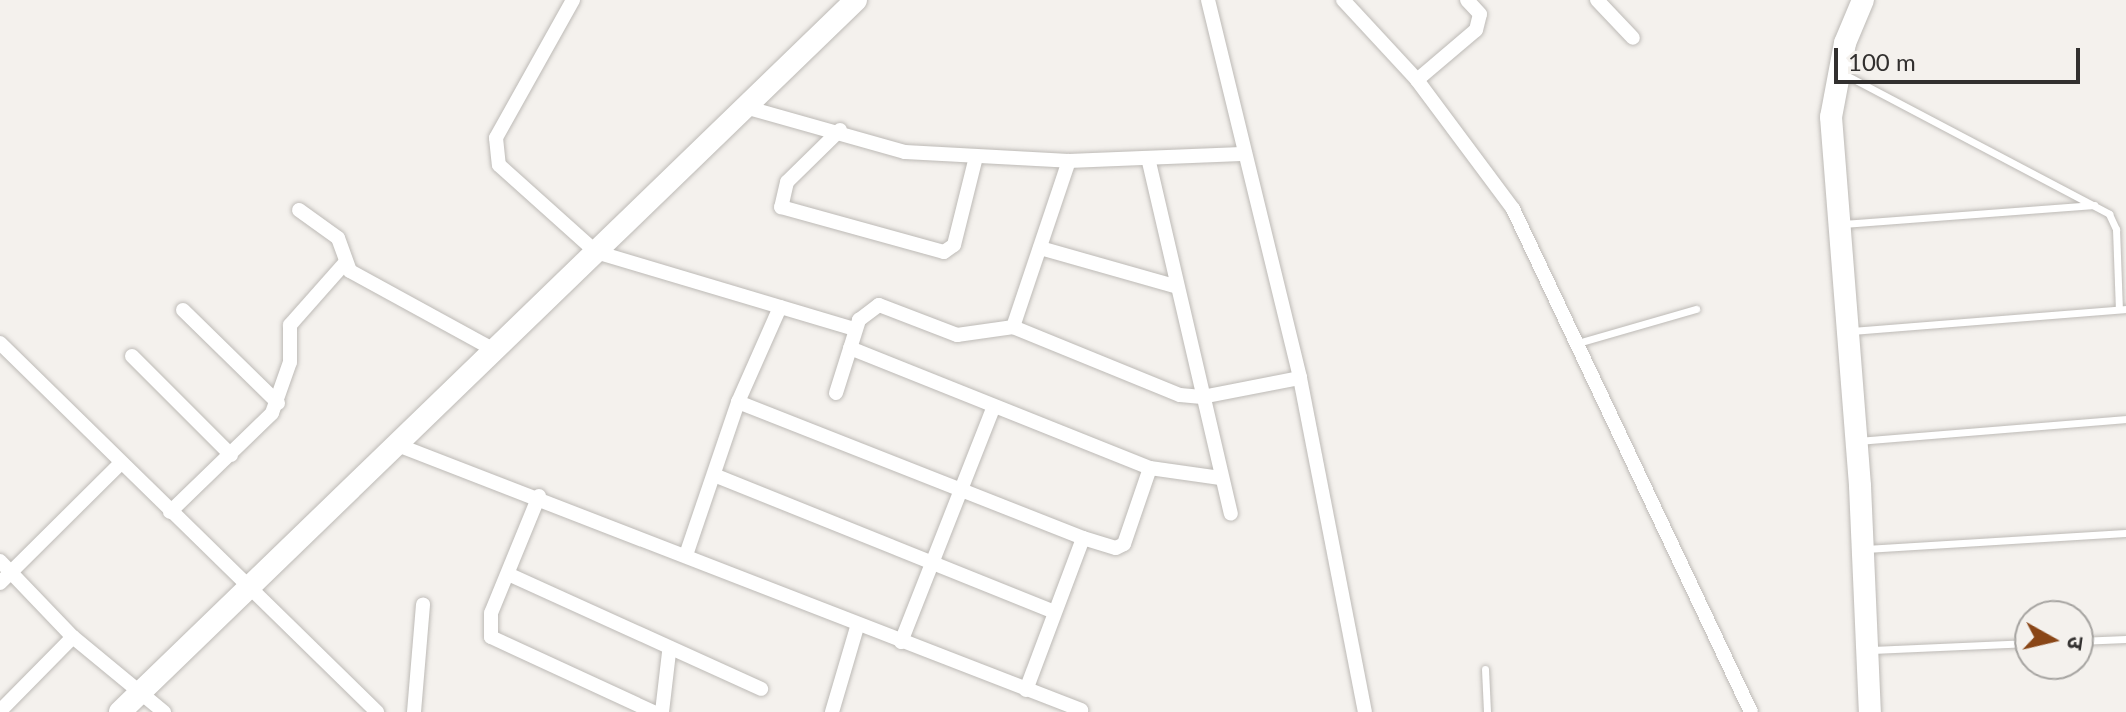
<!DOCTYPE html>
<html>
<head>
<meta charset="utf-8">
<style>
  body { margin:0 }
  #map { position:relative; width:2126px; height:712px; overflow:hidden; background:#f4f1ed; font-family:Lato,"Noto Sans Devanagari",sans-serif }
  div>[style] { position:absolute }
  .roads { filter:drop-shadow(0 0 2px #bdbab6) drop-shadow(0 0 2px #bdbab6) }
  .lane>* { height:7px; margin:-3.5px; padding:0 3.5px; transform-origin:3.5px; border-radius:3.5px; background:#fff }
  .street>* { height:14px; margin:-7px; padding:0 7px; transform-origin:7px; border-radius:7px; background:#fff }
  .secondary>* { height:22px; margin:-11px; padding:0 11px; transform-origin:11px; border-radius:11px; background:#fff }
  span { translate:-50% -50%; white-space:nowrap; text-align:center; line-height:1.15; -webkit-text-stroke:8px #f4f1ed; paint-order:stroke }
  .north { position:absolute; left:2014px; top:600px; width:80px; height:80px; box-sizing:border-box; background:#f4f1ed; border:2px solid #a6a4a1; border-radius:50%; rotate:98deg; font-size:22px; font-weight:700; line-height:32px; text-align:center; color:#32302f }
  .north::after { content:''; display:block; margin:auto; width:28px; height:36px; background:#894617; clip-path:polygon(50% 0,100% 100%,50% 72%,0 100%) }
  .scale { position:absolute; left:1834px; top:48px; width:246px; height:36px; box-sizing:border-box; border:4px solid #32302f; border-top:0; padding-left:10px; font-size:24px; line-height:28px; white-space:nowrap; color:#32302f; -webkit-text-stroke:6px #f4f1ed; paint-order:stroke }
</style>
</head>
<body>
<div id="map">
  <div class="roads">
    <div class="lane">
      <div style="left:1844px;top:74px;width:300px;rotate:27.8deg"></div>
      <div style="left:2109px;top:214px;width:17px;rotate:65deg"></div>
      <div style="left:2116px;top:229px;width:80px;rotate:87.9deg"></div>
      <div style="left:1843px;top:224px;width:252px;rotate:-4.3deg"></div>
      <div style="left:1852px;top:331px;width:275px;rotate:-4.6deg"></div>
      <div style="left:1578px;top:343px;width:123px;rotate:-16.1deg"></div>
      <div style="left:1858px;top:441px;width:269px;rotate:-4.7deg"></div>
      <div style="left:1865px;top:549px;width:261px;rotate:-3.5deg"></div>
      <div style="left:2078px;top:641px;width:48px;rotate:-2.4deg"></div>
      <div style="left:1872px;top:650px;width:158px;rotate:-2.5deg"></div>
      <div style="left:1485px;top:669px;width:43px;rotate:87.3deg"></div>
    </div>
    <div class="street">
      <div style="left:573px;top:0;width:158px;rotate:119.2deg"></div>
      <div style="left:496px;top:138px;width:27px;rotate:84deg"></div>
      <div style="left:499px;top:165px;width:130px;rotate:41.9deg"></div>
      <div style="left:596px;top:252px;width:270px;rotate:16.6deg"></div>
      <div style="left:1208px;top:0;width:389px;rotate:76.3deg"></div>
      <div style="left:1300px;top:378px;width:340px;rotate:79deg"></div>
      <div style="left:1343px;top:0;width:109px;rotate:47.2deg"></div>
      <div style="left:1417px;top:80px;width:161px;rotate:53.3deg"></div>
      <div style="left:1513px;top:209px;width:556px;rotate:64.68deg"></div>
      <div style="left:1597px;top:0;width:52px;rotate:46.5deg"></div>
      <div style="left:1417px;top:80px;width:77px;rotate:-40.3deg"></div>
      <div style="left:1476px;top:30px;width:16px;rotate:-76deg"></div>
      <div style="left:1480px;top:14px;width:19px;rotate:-133deg"></div>
      <div style="left:745px;top:107px;width:166px;rotate:15.7deg"></div>
      <div style="left:905px;top:152px;width:164px;rotate:3.1deg"></div>
      <div style="left:840px;top:130px;width:74px;rotate:135.5deg"></div>
      <div style="left:787px;top:182px;width:26px;rotate:103deg"></div>
      <div style="left:781px;top:207px;width:169px;rotate:15.4deg"></div>
      <div style="left:944px;top:252px;width:12px;rotate:-35deg"></div>
      <div style="left:954px;top:245px;width:91px;rotate:-76deg"></div>
      <div style="left:1149px;top:162px;width:361px;rotate:76.9deg"></div>
      <div style="left:299px;top:210px;width:48px;rotate:35.7deg"></div>
      <div style="left:338px;top:238px;width:35px;rotate:70deg"></div>
      <div style="left:350px;top:271px;width:164px;rotate:28.7deg"></div>
      <div style="left:1040px;top:248px;width:139px;rotate:15.8deg"></div>
      <div style="left:183px;top:310px;width:133px;rotate:44.4deg"></div>
      <div style="left:1013px;top:327px;width:175px;rotate:-71.4deg"></div>
      <div style="left:1069px;top:161px;width:172px;rotate:-2.3deg"></div>
      <div style="left:0;top:343px;width:528px;rotate:44.39deg"></div>
      <div style="left:850px;top:348px;width:323px;rotate:21.8deg"></div>
      <div style="left:1150px;top:468px;width:71px;rotate:8.1deg"></div>
      <div style="left:132px;top:356px;width:140px;rotate:45deg"></div>
      <div style="left:836px;top:393px;width:77px;rotate:-72.5deg"></div>
      <div style="left:859px;top:320px;width:25px;rotate:-37deg"></div>
      <div style="left:879px;top:305px;width:84px;rotate:21deg"></div>
      <div style="left:957px;top:335px;width:57px;rotate:-8.1deg"></div>
      <div style="left:1013px;top:327px;width:180px;rotate:22.2deg"></div>
      <div style="left:1180px;top:395px;width:22px;rotate:5deg"></div>
      <div style="left:1202px;top:397px;width:100px;rotate:-11deg"></div>
      <div style="left:738px;top:402px;width:371px;rotate:21.5deg"></div>
      <div style="left:395px;top:444px;width:736px;rotate:21.19deg"></div>
      <div style="left:714px;top:475px;width:367px;rotate:21.9deg"></div>
      <div style="left:539px;top:496px;width:126px;rotate:112.3deg"></div>
      <div style="left:491px;top:613px;width:24px;rotate:90deg"></div>
      <div style="left:491px;top:637px;width:179px;rotate:24.8deg"></div>
      <div style="left:170px;top:512px;width:142px;rotate:-44.1deg"></div>
      <div style="left:272px;top:413px;width:54px;rotate:-70.6deg"></div>
      <div style="left:290px;top:362px;width:37px;rotate:-90deg"></div>
      <div style="left:290px;top:325px;width:81px;rotate:-48.5deg"></div>
      <div style="left:686px;top:555px;width:162px;rotate:-71.2deg"></div>
      <div style="left:738px;top:402px;width:104px;rotate:-66.1deg"></div>
      <div style="left:0;top:561px;width:105px;rotate:46.2deg"></div>
      <div style="left:73px;top:637px;width:118px;rotate:39.5deg"></div>
      <div style="left:508px;top:574px;width:278px;rotate:24.4deg"></div>
      <div style="left:0;top:583px;width:170px;rotate:-44.8deg"></div>
      <div style="left:901px;top:642px;width:251px;rotate:-68.5deg"></div>
      <div style="left:1026px;top:690px;width:162px;rotate:-69.4deg"></div>
      <div style="left:1083px;top:538px;width:34px;rotate:17deg"></div>
      <div style="left:1116px;top:548px;width:9px;rotate:-27deg"></div>
      <div style="left:1124px;top:544px;width:80px;rotate:-71.1deg"></div>
      <div style="left:0;top:711px;width:104px;rotate:-45.4deg"></div>
      <div style="left:414px;top:712px;width:108px;rotate:-85.2deg"></div>
      <div style="left:662px;top:712px;width:60px;rotate:-83.3deg"></div>
      <div style="left:832px;top:712px;width:89px;rotate:-73.6deg"></div>
    </div>
    <div class="secondary">
      <div style="left:1863px;top:0;width:47px;rotate:112.7deg"></div>
      <div style="left:1845px;top:43px;width:75px;rotate:100.7deg"></div>
      <div style="left:1831px;top:117px;width:370px;rotate:85.5deg"></div>
      <div style="left:1860px;top:486px;width:226px;rotate:87.5deg"></div>
      <div style="left:120px;top:712px;width:1024px;rotate:-44.05deg"></div>
    </div>
  </div>
  <div class="north">उ</div>
  <div class="scale">100 m</div>
</div>
</body>
</html>
